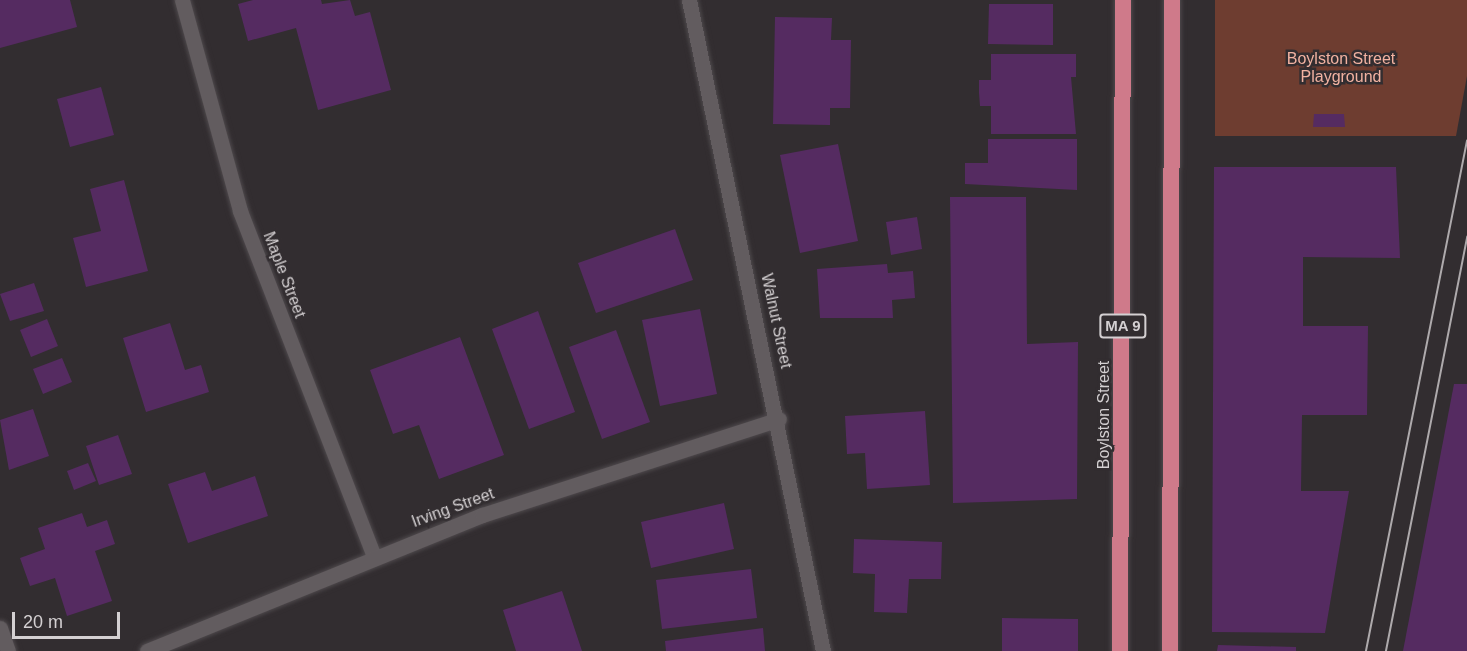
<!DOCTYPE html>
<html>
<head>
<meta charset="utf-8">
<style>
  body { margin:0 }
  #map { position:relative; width:1467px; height:651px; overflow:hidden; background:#322d30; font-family:Arial,sans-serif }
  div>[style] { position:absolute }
  .green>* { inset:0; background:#6e3d30 }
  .building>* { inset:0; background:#552b61 }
  .roads { filter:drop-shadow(0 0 2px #4e494c) drop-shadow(0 0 2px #4e494c) }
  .minor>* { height:15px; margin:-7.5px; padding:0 7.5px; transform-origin:7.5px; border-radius:7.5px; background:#625c5f }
  .tertiary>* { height:15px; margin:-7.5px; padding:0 7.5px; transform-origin:7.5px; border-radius:7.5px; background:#625c5f }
  .trunk>* { height:16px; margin:-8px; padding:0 8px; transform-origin:8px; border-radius:8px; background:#cf7a8a }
  .tram>* { height:1.5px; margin:-0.75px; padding:0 0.75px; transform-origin:0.75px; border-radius:0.75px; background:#aeaaac }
  span { translate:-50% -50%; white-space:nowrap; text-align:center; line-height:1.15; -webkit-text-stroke:5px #322d30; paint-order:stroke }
  .shield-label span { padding:2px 4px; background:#322d30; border:2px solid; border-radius:4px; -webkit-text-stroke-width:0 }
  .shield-label { font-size:15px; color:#d4d0d2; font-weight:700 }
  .park-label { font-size:16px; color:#f2b2a1 }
  .street-label { font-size:16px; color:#d4d0d2 }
  .scale { position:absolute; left:12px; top:612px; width:108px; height:27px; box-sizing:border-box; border:3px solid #d4d0d2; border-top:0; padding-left:8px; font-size:18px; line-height:21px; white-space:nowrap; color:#d4d0d2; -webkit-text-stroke:4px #322d30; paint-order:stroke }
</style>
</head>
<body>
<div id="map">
  <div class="green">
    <div style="clip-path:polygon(1215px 0,1467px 0,1467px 76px,1456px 136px,1215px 136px)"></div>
  </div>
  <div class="building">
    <div style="clip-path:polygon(0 0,70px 0,77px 27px,0 48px)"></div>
    <div style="clip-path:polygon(253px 0,321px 0,322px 4px,350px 0,355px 16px,370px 12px,391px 90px,318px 110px,296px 28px,248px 41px,238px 4px)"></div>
    <div style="clip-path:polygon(989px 4px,1053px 4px,1053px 45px,988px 44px)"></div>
    <div style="clip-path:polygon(775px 17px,832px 18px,831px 40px,851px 40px,850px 108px,830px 108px,830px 125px,773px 124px)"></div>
    <div style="clip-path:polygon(991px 54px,1076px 54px,1076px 77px,1071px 77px,1076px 134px,991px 134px,991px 106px,980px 106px,979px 93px,979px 80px,991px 80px)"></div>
    <div style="clip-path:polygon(101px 87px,114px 135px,70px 147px,57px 99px)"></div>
    <div style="clip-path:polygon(1314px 114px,1344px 114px,1345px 127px,1313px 127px)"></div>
    <div style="clip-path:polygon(988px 139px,1077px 139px,1077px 190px,965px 184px,965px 163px,988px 163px)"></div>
    <div style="clip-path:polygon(838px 144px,858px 241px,800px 253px,780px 155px)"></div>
    <div style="clip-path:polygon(1214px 167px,1396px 167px,1400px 258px,1303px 257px,1303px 326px,1368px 326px,1367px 415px,1302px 415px,1301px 491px,1349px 491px,1325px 633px,1212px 632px)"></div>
    <div style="clip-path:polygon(124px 180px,148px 271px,86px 287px,73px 238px,101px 231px,90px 189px)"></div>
    <div style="clip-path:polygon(950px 197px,1026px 197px,1027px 344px,1078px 342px,1077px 499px,953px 503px)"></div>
    <div style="clip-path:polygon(917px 217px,922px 249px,891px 255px,886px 222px)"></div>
    <div style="clip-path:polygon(675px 229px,693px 280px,596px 313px,578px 263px)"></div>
    <div style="clip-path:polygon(887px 264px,888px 273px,913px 271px,915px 298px,892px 300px,893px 318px,820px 318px,817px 269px)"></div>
    <div style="clip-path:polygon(34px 283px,44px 311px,10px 321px,0 294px)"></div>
    <div style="clip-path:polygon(700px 309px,717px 394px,660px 406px,642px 320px)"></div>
    <div style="clip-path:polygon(538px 311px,575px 412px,529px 429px,492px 329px)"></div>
    <div style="clip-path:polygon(47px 319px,58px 346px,31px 357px,20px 330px)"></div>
    <div style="clip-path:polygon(170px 323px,185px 370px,201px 365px,209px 392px,146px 412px,123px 338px)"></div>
    <div style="clip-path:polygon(616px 330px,650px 422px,602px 439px,569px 347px)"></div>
    <div style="clip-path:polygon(460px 337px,504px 455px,439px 479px,419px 425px,393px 434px,370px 370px)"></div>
    <div style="clip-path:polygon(62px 358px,72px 382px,43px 394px,33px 369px)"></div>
    <div style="clip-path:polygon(1454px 384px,1467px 384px,1467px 651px,1403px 651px)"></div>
    <div style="clip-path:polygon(33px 409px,49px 456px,9px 470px,0 420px)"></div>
    <div style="clip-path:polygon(925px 411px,930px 485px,867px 489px,865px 453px,847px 454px,845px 416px)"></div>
    <div style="clip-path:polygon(118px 435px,132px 474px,99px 485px,86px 446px)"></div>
    <div style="clip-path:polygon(88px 463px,96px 481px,74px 490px,67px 471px)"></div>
    <div style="clip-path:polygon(205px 472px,212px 491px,255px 476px,268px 516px,188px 543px,168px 484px)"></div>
    <div style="clip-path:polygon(724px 503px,734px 549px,651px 568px,641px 522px)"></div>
    <div style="clip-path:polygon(82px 513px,87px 527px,107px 520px,115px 544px,95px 551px,112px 601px,67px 616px,55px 578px,30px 586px,20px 558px,45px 549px,38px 528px)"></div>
    <div style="clip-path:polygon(854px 539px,942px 542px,941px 579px,909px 579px,907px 613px,874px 612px,875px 574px,853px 573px)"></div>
    <div style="clip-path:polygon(751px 569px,757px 618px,662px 629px,656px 580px)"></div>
    <div style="clip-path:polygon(562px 591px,582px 651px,516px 651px,503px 610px)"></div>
    <div style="clip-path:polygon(1002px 618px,1078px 619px,1078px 651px,1002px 651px)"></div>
    <div style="clip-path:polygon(763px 628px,765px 651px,666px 651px,665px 641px)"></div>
    <div style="clip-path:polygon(1218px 645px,1296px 647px,1296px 651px,1217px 651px)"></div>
  </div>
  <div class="roads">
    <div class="minor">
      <div style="left:182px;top:0;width:219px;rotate:74.6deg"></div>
      <div style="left:240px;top:211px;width:371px;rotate:68.8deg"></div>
      <div style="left:0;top:628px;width:24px;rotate:71deg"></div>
      <div style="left:147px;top:651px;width:362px;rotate:-22.1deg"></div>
      <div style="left:482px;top:515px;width:312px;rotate:-17.9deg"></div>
    </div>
    <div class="tertiary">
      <div style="left:689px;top:0;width:665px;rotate:78.37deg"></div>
    </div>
    <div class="trunk">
      <div style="left:1120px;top:651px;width:651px;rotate:-89.74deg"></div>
      <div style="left:1170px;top:651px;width:651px;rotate:-89.82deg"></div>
    </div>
  </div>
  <div class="tram">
    <div style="left:1366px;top:651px;width:520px;rotate:-78.8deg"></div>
    <div style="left:1386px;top:651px;width:422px;rotate:-78.9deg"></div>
  </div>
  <div class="shield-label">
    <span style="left:1123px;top:326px">MA 9</span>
  </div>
  <div class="park-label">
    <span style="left:1341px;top:68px">Boylston Street<br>Playground</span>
  </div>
  <div class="street-label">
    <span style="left:284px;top:275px;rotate:69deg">Maple Street</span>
    <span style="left:776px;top:321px;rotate:78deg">Walnut Street</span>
    <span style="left:1104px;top:415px;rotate:-90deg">Boylston Street</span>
    <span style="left:453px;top:508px;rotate:-20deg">Irving Street</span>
  </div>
  <div class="scale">20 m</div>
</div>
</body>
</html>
